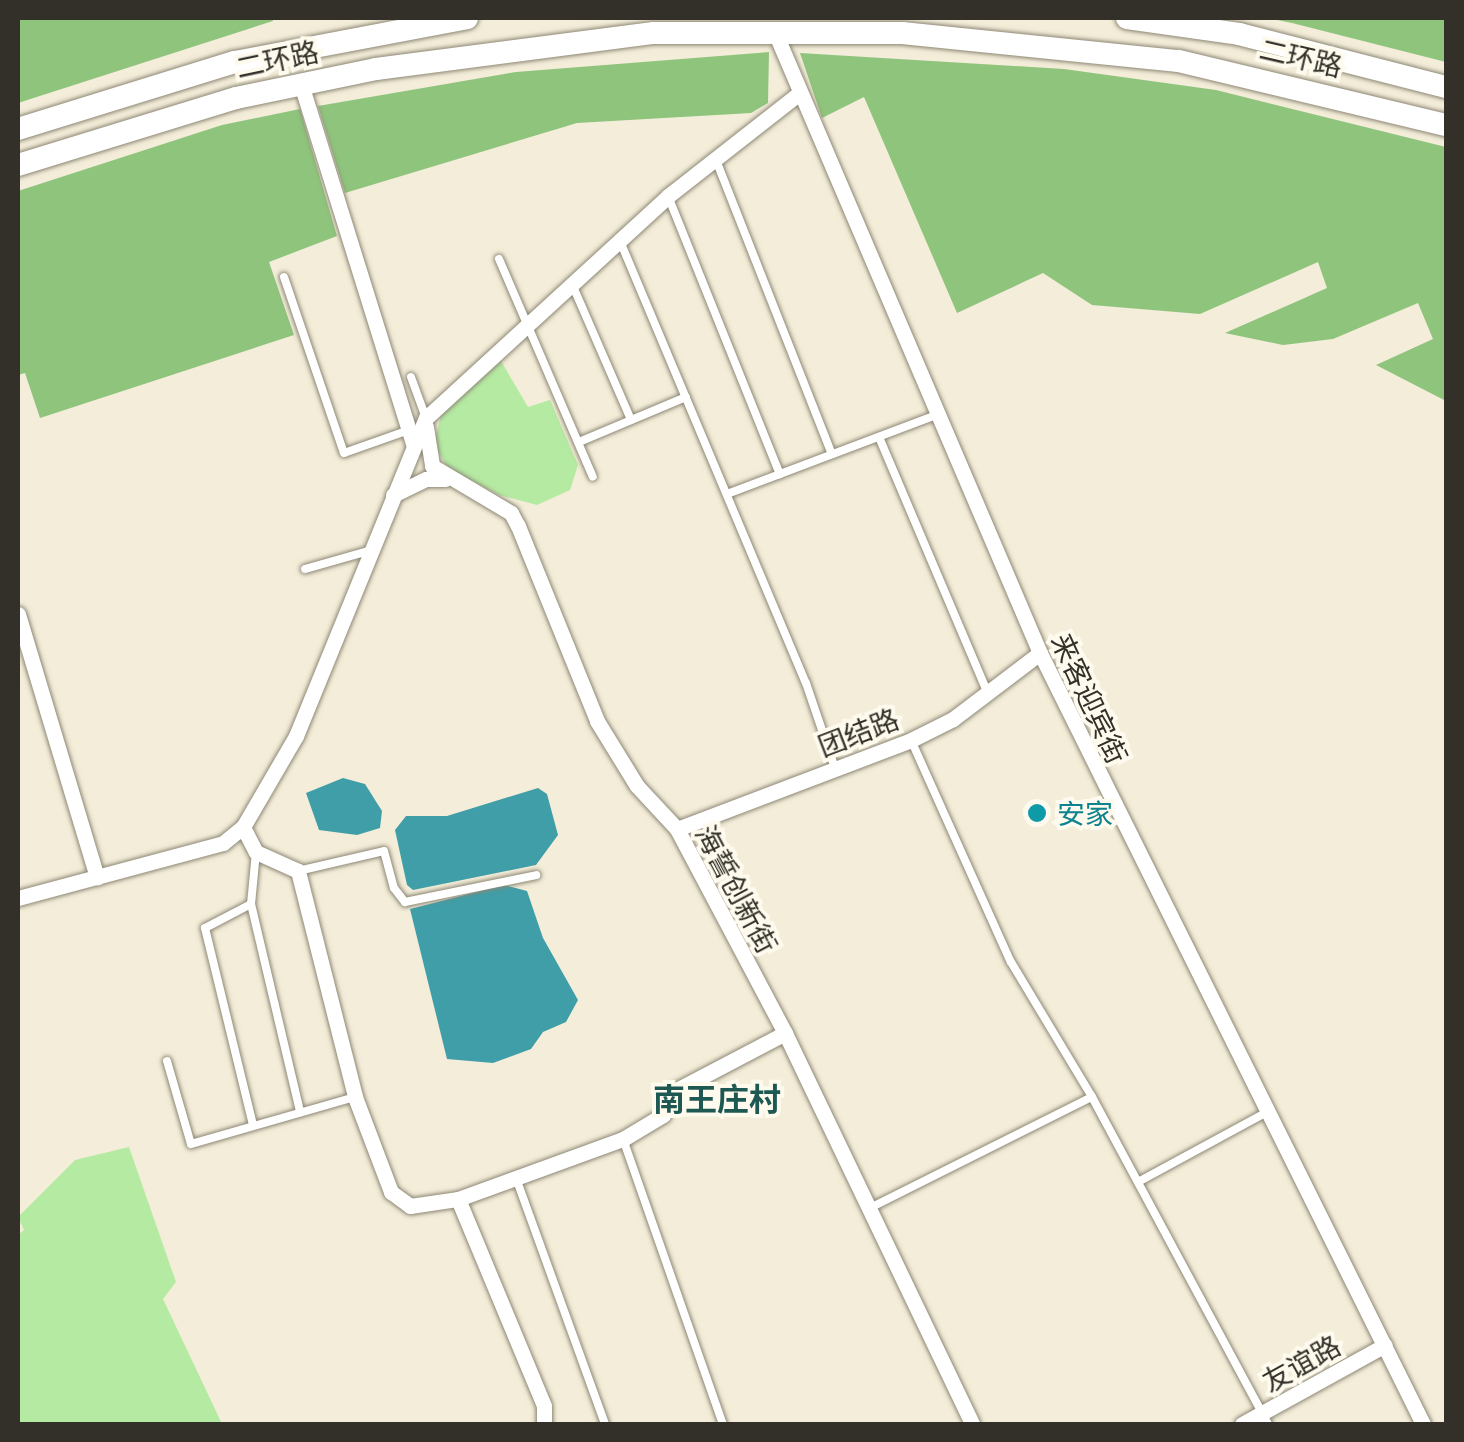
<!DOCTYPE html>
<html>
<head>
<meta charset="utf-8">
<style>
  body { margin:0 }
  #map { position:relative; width:1464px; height:1442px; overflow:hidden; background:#f3edd9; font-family:"Playfair Display","Noto Sans SC",serif }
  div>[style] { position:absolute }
  .green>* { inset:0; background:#b5eaa3 }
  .forest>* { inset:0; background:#8fc47d }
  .water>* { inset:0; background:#3f9ea8 }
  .roads { filter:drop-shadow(0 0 2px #8d8775) drop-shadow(0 0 2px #8d8775) }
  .lane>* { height:8px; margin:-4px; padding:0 4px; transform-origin:4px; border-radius:4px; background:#fff }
  .street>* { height:15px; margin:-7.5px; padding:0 7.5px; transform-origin:7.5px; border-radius:7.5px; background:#fff }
  .primary>* { height:22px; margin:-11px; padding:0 11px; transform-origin:11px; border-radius:11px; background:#fff }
  .dots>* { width:28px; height:28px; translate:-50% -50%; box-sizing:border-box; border:5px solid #fefaee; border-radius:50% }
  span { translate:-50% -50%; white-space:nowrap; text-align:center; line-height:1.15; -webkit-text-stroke:8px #fefaee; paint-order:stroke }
  .street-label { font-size:28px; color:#323028 }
  .culture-label { font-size:28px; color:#0d838f }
  .left { translate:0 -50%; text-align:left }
  .quarter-label { font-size:32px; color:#1e5852; font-weight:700 }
  .frame { position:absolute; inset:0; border:20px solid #323028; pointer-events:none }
</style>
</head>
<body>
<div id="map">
  <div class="green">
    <div style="clip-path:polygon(501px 361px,528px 407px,550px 400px,578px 465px,570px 490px,537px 505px,499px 495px,447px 467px,434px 444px,441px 415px)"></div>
    <div style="clip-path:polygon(129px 1147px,176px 1282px,163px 1299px,222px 1424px,18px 1424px,18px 1235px,24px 1230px,18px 1217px,75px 1160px)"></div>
  </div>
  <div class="forest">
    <div style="clip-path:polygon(18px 18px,272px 18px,273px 21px,18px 103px)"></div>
    <div style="clip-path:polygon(1268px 18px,1446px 18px,1446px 62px,1292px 23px)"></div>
    <div style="clip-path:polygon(769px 52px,768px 103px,751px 113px,577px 123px,345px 193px,318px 106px,516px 72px)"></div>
    <div style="clip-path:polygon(800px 53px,1064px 69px,1216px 90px,1446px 147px,1446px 401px,1376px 365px,1433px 339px,1418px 303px,1333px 339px,1283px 345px,1225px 333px,1327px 288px,1318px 262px,1200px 314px,1092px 305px,1043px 273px,957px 313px,864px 97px,822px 118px)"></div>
    <div style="clip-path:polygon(300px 109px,337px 236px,269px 262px,294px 335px,40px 418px,25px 373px,18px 375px,18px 191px,222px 125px)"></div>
  </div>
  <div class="water">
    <div style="clip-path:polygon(343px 778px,365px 784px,382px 811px,380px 828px,357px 835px,319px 830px,306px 793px)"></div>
    <div style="clip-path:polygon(538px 788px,547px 794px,558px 835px,536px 865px,413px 890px,407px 885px,395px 830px,406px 816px,447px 816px)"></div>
    <div style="clip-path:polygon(504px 885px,527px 891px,543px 938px,578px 1000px,566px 1022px,543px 1032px,531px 1049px,493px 1063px,447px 1059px,410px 909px)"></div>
  </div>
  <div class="roads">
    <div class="lane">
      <div style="left:716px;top:160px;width:316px;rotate:68.5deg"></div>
      <div style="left:668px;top:196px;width:300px;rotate:68.1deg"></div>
      <div style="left:620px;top:241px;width:480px;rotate:67.2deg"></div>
      <div style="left:806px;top:683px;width:90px;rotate:71.2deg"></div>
      <div style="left:499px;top:259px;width:237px;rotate:66.7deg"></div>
      <div style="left:284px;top:277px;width:186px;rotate:71.2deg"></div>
      <div style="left:344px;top:453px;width:69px;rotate:-19.5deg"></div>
      <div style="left:572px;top:284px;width:148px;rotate:66.5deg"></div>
      <div style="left:411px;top:377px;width:44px;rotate:69.9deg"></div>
      <div style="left:879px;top:437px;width:274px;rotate:67deg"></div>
      <div style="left:579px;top:442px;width:116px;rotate:-22.8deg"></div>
      <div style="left:727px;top:494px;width:223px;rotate:-20.7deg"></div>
      <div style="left:305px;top:569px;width:66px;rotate:-15.9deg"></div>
      <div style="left:911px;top:740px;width:243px;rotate:65.8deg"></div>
      <div style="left:1011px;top:962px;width:157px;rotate:59deg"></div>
      <div style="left:1092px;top:1097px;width:371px;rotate:61.7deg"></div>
      <div style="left:256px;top:852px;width:52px;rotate:95.5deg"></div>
      <div style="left:251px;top:904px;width:214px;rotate:76.7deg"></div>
      <div style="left:298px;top:871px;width:88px;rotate:-13.1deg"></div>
      <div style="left:384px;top:851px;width:38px;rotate:75deg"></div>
      <div style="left:394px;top:888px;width:18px;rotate:52deg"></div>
      <div style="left:405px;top:902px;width:134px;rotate:-11.6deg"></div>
      <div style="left:251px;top:904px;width:52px;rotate:152.4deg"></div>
      <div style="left:205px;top:928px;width:203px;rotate:76.3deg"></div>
      <div style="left:167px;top:1061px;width:86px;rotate:73.9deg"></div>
      <div style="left:191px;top:1144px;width:171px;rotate:-16deg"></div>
      <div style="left:623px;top:1139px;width:302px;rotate:70.7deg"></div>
      <div style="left:516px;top:1178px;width:262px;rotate:70.1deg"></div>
      <div style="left:1138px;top:1182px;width:149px;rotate:-28.5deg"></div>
      <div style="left:868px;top:1209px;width:250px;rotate:-26.6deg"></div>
    </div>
    <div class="street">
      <div style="left:774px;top:30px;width:677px;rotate:66.88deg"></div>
      <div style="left:1040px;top:653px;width:861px;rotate:63.58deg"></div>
      <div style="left:301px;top:84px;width:379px;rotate:72.7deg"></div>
      <div style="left:426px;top:427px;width:39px;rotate:81deg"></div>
      <div style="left:432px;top:466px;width:92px;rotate:30.7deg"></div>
      <div style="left:511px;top:513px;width:15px;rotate:62deg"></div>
      <div style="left:518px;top:526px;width:210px;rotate:67.9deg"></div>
      <div style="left:597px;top:721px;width:76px;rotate:58.4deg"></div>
      <div style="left:637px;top:786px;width:59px;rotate:47.1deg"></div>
      <div style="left:677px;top:829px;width:231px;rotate:62.1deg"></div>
      <div style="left:785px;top:1033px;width:433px;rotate:64.4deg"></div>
      <div style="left:393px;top:495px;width:37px;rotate:-26deg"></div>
      <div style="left:426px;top:479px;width:19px"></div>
      <div style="left:18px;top:614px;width:275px;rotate:73.3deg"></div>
      <div style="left:243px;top:827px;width:28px;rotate:63deg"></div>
      <div style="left:256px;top:852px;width:46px;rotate:24.3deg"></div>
      <div style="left:298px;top:871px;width:233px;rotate:75.8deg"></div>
      <div style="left:355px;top:1097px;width:102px;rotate:69.2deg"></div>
      <div style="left:391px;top:1192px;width:24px;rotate:36deg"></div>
      <div style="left:410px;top:1206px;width:49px;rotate:-8.3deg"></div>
      <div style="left:458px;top:1199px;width:176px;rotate:-20deg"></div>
      <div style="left:623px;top:1139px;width:47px;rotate:-31deg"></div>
      <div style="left:663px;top:1115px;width:22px;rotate:-74deg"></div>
      <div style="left:669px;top:1094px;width:131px;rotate:-27.7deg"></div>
      <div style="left:677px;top:829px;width:250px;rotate:-20.8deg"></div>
      <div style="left:911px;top:740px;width:47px;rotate:-26.6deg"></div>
      <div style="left:953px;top:719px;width:109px;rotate:-37.2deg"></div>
      <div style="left:18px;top:898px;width:212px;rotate:-15deg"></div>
      <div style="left:223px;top:843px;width:26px;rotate:-39deg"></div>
      <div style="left:243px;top:827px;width:105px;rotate:-59.8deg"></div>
      <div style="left:296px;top:736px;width:344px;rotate:-67.8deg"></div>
      <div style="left:426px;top:418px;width:328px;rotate:-42.5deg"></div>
      <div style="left:668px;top:196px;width:165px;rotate:-38.1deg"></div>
      <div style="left:458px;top:1199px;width:224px;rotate:67.4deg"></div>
      <div style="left:544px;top:1406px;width:18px;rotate:90deg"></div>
      <div style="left:1242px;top:1424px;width:163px;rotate:-28.9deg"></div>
    </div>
    <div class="primary">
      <div style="left:1127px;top:18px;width:113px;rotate:8.1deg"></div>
      <div style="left:1239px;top:34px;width:214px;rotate:14.4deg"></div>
      <div style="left:18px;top:129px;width:227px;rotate:-17.2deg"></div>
      <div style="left:235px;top:62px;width:236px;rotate:-10.7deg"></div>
      <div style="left:18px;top:165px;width:228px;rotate:-17.1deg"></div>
      <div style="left:236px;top:98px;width:143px;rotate:-11.7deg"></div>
      <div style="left:376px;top:69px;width:280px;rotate:-7.4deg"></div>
      <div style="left:654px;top:33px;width:248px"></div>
      <div style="left:902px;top:33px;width:278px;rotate:5.8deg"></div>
      <div style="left:1179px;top:61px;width:275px;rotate:13.5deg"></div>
    </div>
  </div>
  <div class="dots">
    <div style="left:1037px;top:813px;background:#0f9aa8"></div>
  </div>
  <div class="street-label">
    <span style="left:1301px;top:57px;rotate:13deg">二环路</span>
    <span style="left:277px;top:59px;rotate:-12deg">二环路</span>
    <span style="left:1090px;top:698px;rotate:65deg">来客迎宾街</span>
    <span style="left:858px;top:732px;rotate:-21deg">团结路</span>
    <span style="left:737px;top:889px;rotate:62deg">海誓创新街</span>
    <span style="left:1301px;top:1363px;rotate:-29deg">友谊路</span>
  </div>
  <div class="culture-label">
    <span class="left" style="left:1057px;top:813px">安家</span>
  </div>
  <div class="quarter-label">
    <span style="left:717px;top:1098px">南王庄村</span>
  </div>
  <div class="frame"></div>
</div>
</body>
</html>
